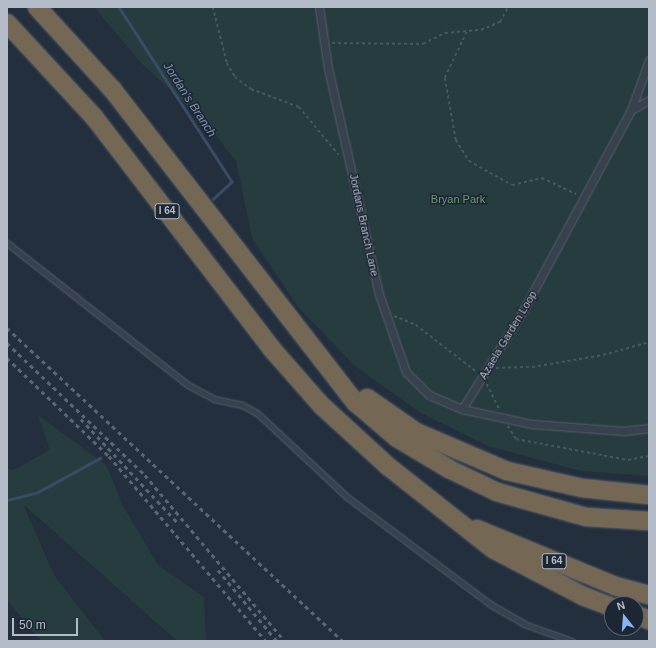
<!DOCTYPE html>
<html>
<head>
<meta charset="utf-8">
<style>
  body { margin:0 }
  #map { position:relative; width:656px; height:648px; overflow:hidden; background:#242f3e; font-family:Helvetica,sans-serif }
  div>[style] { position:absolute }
  .green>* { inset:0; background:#263c3f }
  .stream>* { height:2.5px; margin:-1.25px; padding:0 1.25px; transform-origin:1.25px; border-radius:1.25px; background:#394c67 }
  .path>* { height:1.5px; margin-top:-0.75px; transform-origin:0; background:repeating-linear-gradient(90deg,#44595c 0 3px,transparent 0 6px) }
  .roads { filter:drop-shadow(0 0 1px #565f6c) drop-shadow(0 0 1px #565f6c) }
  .service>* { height:5px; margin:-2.5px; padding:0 2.5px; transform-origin:2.5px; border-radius:2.5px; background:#38414e }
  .pedestrian>* { height:7px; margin:-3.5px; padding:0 3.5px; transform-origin:3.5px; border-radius:3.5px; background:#38414e }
  .motorway>* { height:18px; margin:-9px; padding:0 9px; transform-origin:9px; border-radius:9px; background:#746855 }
  .rail>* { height:2.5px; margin-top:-1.25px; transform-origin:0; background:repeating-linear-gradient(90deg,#5a6575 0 4px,transparent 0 8px) }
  span { translate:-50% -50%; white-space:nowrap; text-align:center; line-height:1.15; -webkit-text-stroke:3px #1d2633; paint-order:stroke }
  .shield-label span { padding:1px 3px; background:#1d2633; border:1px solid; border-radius:3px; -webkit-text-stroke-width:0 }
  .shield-label { font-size:10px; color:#b4bcc9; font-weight:700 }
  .park-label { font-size:11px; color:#6b9a76 }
  .street-label { font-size:11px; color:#b4bcc9 }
  .water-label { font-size:12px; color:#7c92b1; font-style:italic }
  .frame { position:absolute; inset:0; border:8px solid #b4bcc9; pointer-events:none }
  .north { position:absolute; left:604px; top:596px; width:40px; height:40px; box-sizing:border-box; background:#1d2633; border:1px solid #59626f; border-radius:50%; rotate:343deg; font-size:11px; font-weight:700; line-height:16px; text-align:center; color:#b4bcc9 }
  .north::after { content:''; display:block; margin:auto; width:14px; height:18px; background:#8ab4f8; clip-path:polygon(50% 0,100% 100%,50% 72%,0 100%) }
  .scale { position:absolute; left:12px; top:618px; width:66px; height:18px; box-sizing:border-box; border:2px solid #b4bcc9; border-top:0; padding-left:5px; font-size:12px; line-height:14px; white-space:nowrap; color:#b4bcc9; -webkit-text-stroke:3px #1d2633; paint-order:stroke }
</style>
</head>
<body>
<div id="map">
  <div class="green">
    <div style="clip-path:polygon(94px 7px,649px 7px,649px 476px,581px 471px,488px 446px,419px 412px,355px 366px,298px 307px,252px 238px,236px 161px,205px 122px,141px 63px)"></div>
    <div style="clip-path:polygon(38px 415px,106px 465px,122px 504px,158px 565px,204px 597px,206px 641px,177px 641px,23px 504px,54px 575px,105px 641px,41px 641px,7px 600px,7px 469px,13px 470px,50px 450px)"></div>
  </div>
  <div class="stream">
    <div style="left:119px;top:7px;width:208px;rotate:57.1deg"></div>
    <div style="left:232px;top:182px;width:25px;rotate:137deg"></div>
    <div style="left:7px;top:500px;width:32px;rotate:-14deg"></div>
    <div style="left:38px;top:492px;width:71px;rotate:-28.7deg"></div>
  </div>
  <div class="path">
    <div style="left:213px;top:7px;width:58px;rotate:76deg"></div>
    <div style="left:227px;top:63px;width:16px;rotate:60deg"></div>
    <div style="left:235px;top:77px;width:20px;rotate:37deg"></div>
    <div style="left:251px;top:89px;width:51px;rotate:20.6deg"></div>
    <div style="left:299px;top:107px;width:62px;rotate:50.2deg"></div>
    <div style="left:467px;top:32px;width:51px;rotate:115.6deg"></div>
    <div style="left:445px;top:78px;width:63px;rotate:79.9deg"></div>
    <div style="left:456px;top:140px;width:25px;rotate:58deg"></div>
    <div style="left:469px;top:161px;width:49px;rotate:29.2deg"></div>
    <div style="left:512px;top:185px;width:31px;rotate:-13deg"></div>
    <div style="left:542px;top:178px;width:38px;rotate:25deg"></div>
    <div style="left:332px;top:43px;width:91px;rotate:0.6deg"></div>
    <div style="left:423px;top:44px;width:25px;rotate:-27deg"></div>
    <div style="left:445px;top:33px;width:36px;rotate:-5deg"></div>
    <div style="left:481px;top:30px;width:21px;rotate:-23deg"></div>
    <div style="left:500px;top:22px;width:17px;rotate:-62deg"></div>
    <div style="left:394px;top:316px;width:24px;rotate:22deg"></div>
    <div style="left:416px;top:325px;width:77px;rotate:37.6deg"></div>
    <div style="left:496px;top:368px;width:36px;rotate:-2deg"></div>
    <div style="left:532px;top:367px;width:72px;rotate:-9.6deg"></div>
    <div style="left:603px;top:355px;width:48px;rotate:-15.8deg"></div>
    <div style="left:487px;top:384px;width:28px;rotate:64deg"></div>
    <div style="left:508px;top:426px;width:15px;rotate:58deg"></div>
    <div style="left:516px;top:439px;width:114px;rotate:10.6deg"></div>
    <div style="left:628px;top:460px;width:21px;rotate:-11deg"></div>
  </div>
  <div class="roads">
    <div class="service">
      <div style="left:7px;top:243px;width:230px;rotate:38.1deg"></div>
      <div style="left:188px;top:385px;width:30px;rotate:28deg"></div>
      <div style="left:214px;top:399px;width:29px;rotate:12deg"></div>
      <div style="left:242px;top:405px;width:17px;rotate:28deg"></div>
      <div style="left:257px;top:413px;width:123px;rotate:43deg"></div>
      <div style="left:347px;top:497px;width:179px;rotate:36.8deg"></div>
      <div style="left:490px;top:604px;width:39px;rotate:30deg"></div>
      <div style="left:524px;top:624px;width:51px;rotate:19.5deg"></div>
    </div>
    <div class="pedestrian">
      <div style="left:319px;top:7px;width:62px;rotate:81.6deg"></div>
      <div style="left:328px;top:68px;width:232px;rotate:77.3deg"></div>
      <div style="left:379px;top:294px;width:83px;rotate:70.9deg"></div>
      <div style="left:406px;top:372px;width:33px;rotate:45deg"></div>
      <div style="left:429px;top:395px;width:36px;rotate:23deg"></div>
      <div style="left:649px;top:100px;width:21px;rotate:151deg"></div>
      <div style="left:631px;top:110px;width:226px;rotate:118.3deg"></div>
      <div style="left:524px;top:309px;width:118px;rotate:121.8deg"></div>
      <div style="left:462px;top:409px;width:72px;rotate:12.1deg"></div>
      <div style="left:532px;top:424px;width:92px;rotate:4.4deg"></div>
      <div style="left:624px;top:431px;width:25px;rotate:-7deg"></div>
      <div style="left:631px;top:110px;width:53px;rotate:-70.2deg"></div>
    </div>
    <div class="motorway">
      <div style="left:37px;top:7px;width:111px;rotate:47.6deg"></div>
      <div style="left:112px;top:89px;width:398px;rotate:52.2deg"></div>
      <div style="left:356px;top:403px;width:54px;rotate:40.5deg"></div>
      <div style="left:397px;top:438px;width:61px;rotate:30.8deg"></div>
      <div style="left:449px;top:469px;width:53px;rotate:25.6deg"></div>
      <div style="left:497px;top:492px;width:92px;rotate:15.7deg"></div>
      <div style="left:586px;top:517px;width:63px;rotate:3.6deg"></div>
      <div style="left:7px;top:23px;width:128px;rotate:47.2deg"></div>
      <div style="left:94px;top:117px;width:291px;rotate:52.5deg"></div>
      <div style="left:271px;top:348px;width:76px;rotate:48.7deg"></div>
      <div style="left:321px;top:405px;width:92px;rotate:42.4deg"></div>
      <div style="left:389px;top:467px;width:132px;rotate:38.3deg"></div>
      <div style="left:493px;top:549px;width:102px;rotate:27.6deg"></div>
      <div style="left:583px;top:596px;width:31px;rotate:21deg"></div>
      <div style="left:367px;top:398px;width:60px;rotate:34.8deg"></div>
      <div style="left:416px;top:432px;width:99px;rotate:23.2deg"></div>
      <div style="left:507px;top:471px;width:77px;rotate:12.8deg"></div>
      <div style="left:582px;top:488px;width:67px;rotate:6deg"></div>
      <div style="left:477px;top:529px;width:149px;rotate:22.4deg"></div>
      <div style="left:615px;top:586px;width:35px;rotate:15deg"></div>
      <div style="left:636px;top:615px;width:14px;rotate:21deg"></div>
    </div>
  </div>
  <div class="rail">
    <div style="left:7px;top:328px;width:459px;rotate:43deg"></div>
    <div style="left:7px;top:343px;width:191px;rotate:43.7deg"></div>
    <div style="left:145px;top:475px;width:217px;rotate:49.9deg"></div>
    <div style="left:7px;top:358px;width:141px;rotate:43.9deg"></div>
    <div style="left:109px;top:456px;width:243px;rotate:49.7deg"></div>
    <div style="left:81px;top:419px;width:144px;rotate:47deg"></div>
    <div style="left:218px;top:570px;width:92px;rotate:50.3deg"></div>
  </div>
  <div class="shield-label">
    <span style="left:167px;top:211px">I 64</span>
    <span style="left:554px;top:561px">I 64</span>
  </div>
  <div class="park-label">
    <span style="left:458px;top:199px">Bryan Park</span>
  </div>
  <div class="street-label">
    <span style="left:364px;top:225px;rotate:78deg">Jordans Branch Lane</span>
    <span style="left:508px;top:335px;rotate:-59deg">Azaela Garden Loop</span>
  </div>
  <div class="water-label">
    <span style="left:189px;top:100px;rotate:57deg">Jordan's Branch</span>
  </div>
  <div class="frame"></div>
  <div class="north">N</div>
  <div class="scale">50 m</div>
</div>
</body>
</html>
